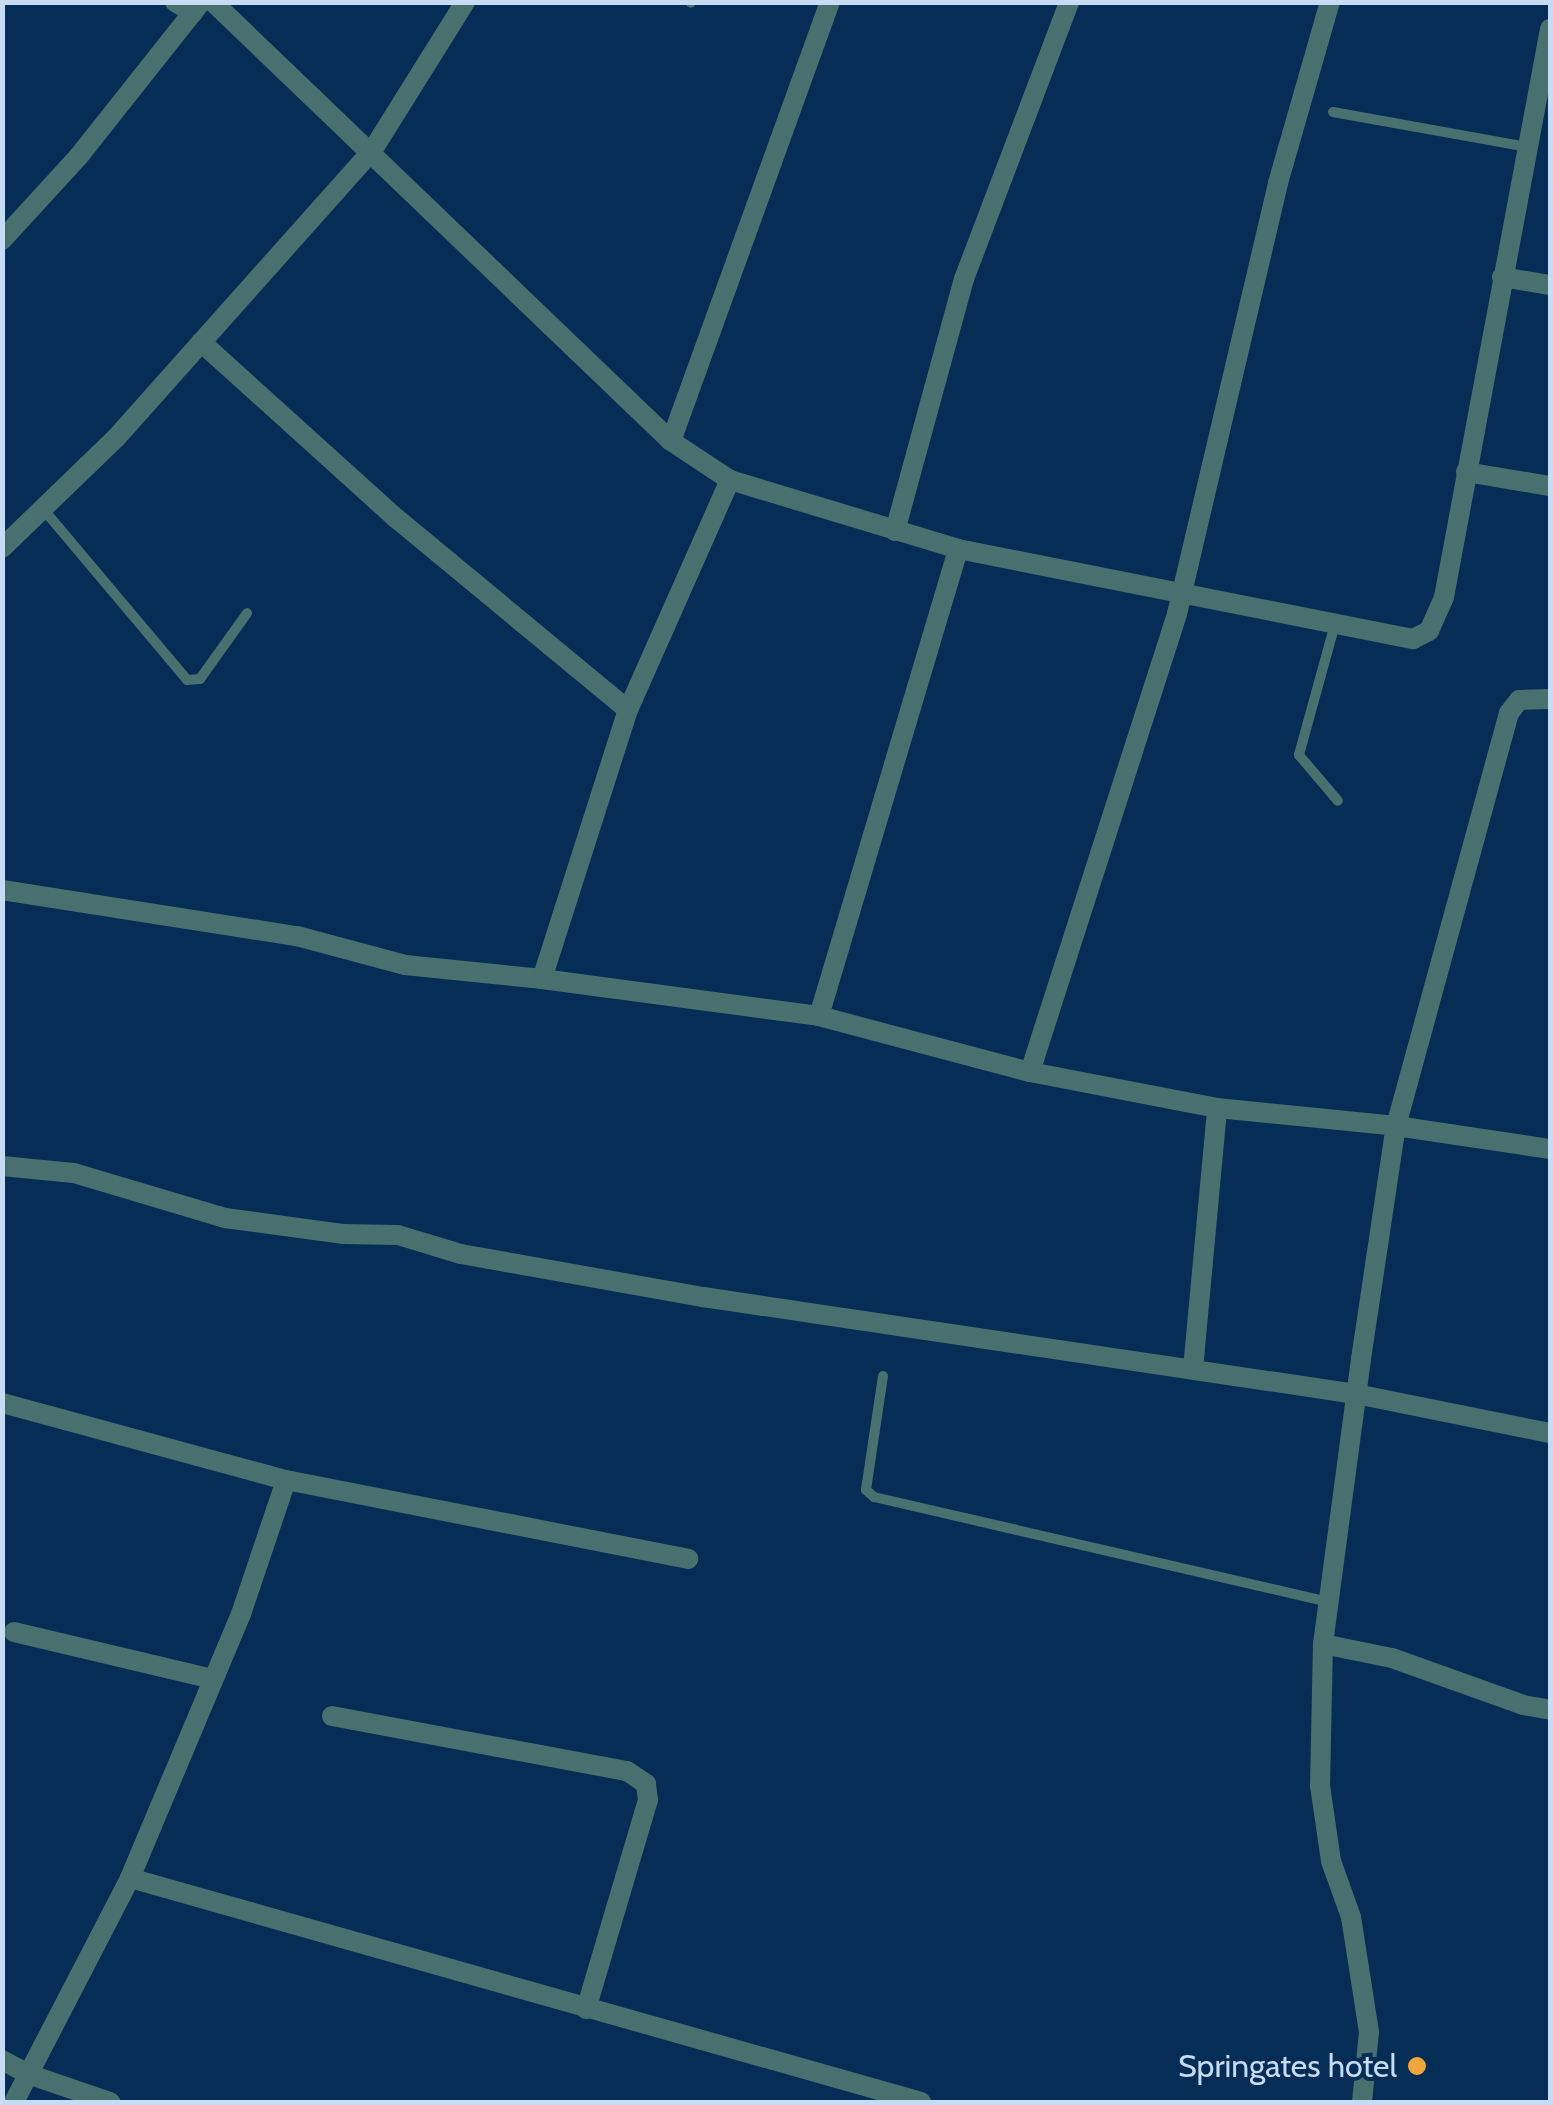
<!DOCTYPE html>
<html>
<head>
<meta charset="utf-8">
<style>
  body { margin:0 }
  #map { position:relative; width:1553px; height:2105px; overflow:hidden; background:#062d55; font-family:Cabin,sans-serif }
  div>[style] { position:absolute }
  .service>* { height:10px; margin:-5px; padding:0 5px; transform-origin:5px; border-radius:5px; background:#47706f }
  .minor>* { height:20px; margin:-10px; padding:0 10px; transform-origin:10px; border-radius:10px; background:#47706f }
  .tertiary>* { height:20px; margin:-10px; padding:0 10px; transform-origin:10px; border-radius:10px; background:#47706f }
  .dots>* { width:28px; height:28px; translate:-50% -50%; box-sizing:border-box; border:5px solid #062d55; border-radius:50% }
  span { translate:-50% -50%; white-space:nowrap; text-align:center; line-height:1.15; -webkit-text-stroke:8px #062d55; paint-order:stroke }
  .poi-label { font-size:32px; color:#c6dbf4 }
  .right { translate:-100% -50%; text-align:right }
  .frame { position:absolute; inset:0; border:5px solid #c6dbf4; pointer-events:none }
</style>
</head>
<body>
<div id="map">
  <div class="service">
    <div style="left:690px;top:2px;width:1px;rotate:45deg"></div>
    <div style="left:1333px;top:112px;width:198px;rotate:10.2deg"></div>
    <div style="left:44px;top:510px;width:222px;rotate:49.9deg"></div>
    <div style="left:187px;top:680px;width:13px;rotate:-4deg"></div>
    <div style="left:200px;top:679px;width:81px;rotate:-54.5deg"></div>
    <div style="left:1335px;top:624px;width:136px;rotate:105.4deg"></div>
    <div style="left:1299px;top:755px;width:60px;rotate:49.7deg"></div>
    <div style="left:883px;top:1376px;width:115px;rotate:98.5deg"></div>
    <div style="left:866px;top:1490px;width:11px;rotate:41deg"></div>
    <div style="left:874px;top:1497px;width:466px;rotate:13deg"></div>
  </div>
  <div class="minor">
    <div style="left:175px;top:2px;width:21px;rotate:31deg"></div>
    <div style="left:213px;top:2px;width:634px;rotate:43.79deg"></div>
    <div style="left:671px;top:441px;width:71px;rotate:33.5deg"></div>
    <div style="left:730px;top:480px;width:238px;rotate:16.8deg"></div>
    <div style="left:958px;top:549px;width:464px;rotate:11.2deg"></div>
    <div style="left:1413px;top:639px;width:18px;rotate:-27deg"></div>
    <div style="left:1429px;top:631px;width:37px;rotate:-66deg"></div>
    <div style="left:1444px;top:597px;width:578px;rotate:-79.43deg"></div>
    <div style="left:1502px;top:277px;width:49px;rotate:9.5deg"></div>
    <div style="left:201px;top:342px;width:263px;rotate:42.1deg"></div>
    <div style="left:396px;top:518px;width:301px;rotate:39.6deg"></div>
    <div style="left:671px;top:441px;width:467px;rotate:-70.1deg"></div>
    <div style="left:1466px;top:472px;width:85px;rotate:9.5deg"></div>
    <div style="left:895px;top:531px;width:261px;rotate:-74.7deg"></div>
    <div style="left:964px;top:279px;width:296px;rotate:-69.2deg"></div>
    <div style="left:2px;top:548px;width:158px;rotate:-44deg"></div>
    <div style="left:116px;top:438px;width:385px;rotate:-48.3deg"></div>
    <div style="left:372px;top:151px;width:176px;rotate:-58deg"></div>
    <div style="left:2px;top:890px;width:299px;rotate:8.9deg"></div>
    <div style="left:297px;top:936px;width:112px;rotate:15deg"></div>
    <div style="left:405px;top:965px;width:138px;rotate:5.8deg"></div>
    <div style="left:542px;top:979px;width:282px;rotate:-72.3deg"></div>
    <div style="left:628px;top:710px;width:252px;rotate:-66.1deg"></div>
    <div style="left:542px;top:979px;width:279px;rotate:7.6deg"></div>
    <div style="left:819px;top:1016px;width:218px;rotate:14.9deg"></div>
    <div style="left:1030px;top:1072px;width:190px;rotate:10.9deg"></div>
    <div style="left:1217px;top:1108px;width:180px;rotate:5.7deg"></div>
    <div style="left:1396px;top:1126px;width:156px;rotate:8.5deg"></div>
    <div style="left:819px;top:1016px;width:487px;rotate:-73.4deg"></div>
    <div style="left:1030px;top:1072px;width:481px;rotate:-72.2deg"></div>
    <div style="left:1177px;top:614px;width:443px;rotate:-76.8deg"></div>
    <div style="left:1278px;top:183px;width:188px;rotate:-74deg"></div>
    <div style="left:2px;top:1166px;width:72px;rotate:5.6deg"></div>
    <div style="left:74px;top:1173px;width:158px;rotate:16.6deg"></div>
    <div style="left:225px;top:1218px;width:120px;rotate:7.7deg"></div>
    <div style="left:344px;top:1234px;width:54px;rotate:1.1deg"></div>
    <div style="left:398px;top:1235px;width:66px;rotate:16.8deg"></div>
    <div style="left:461px;top:1254px;width:246px;rotate:10.1deg"></div>
    <div style="left:703px;top:1297px;width:660px;rotate:8.45deg"></div>
    <div style="left:1356px;top:1394px;width:198px;rotate:11.4deg"></div>
    <div style="left:1193px;top:1369px;width:262px;rotate:-84.7deg"></div>
    <div style="left:2px;top:1403px;width:294px;rotate:15.2deg"></div>
    <div style="left:286px;top:1480px;width:410px;rotate:11.1deg"></div>
    <div style="left:14px;top:1632px;width:204px;rotate:13.3deg"></div>
    <div style="left:1323px;top:1644px;width:70px;rotate:11.5deg"></div>
    <div style="left:1392px;top:1658px;width:139px;rotate:19.7deg"></div>
    <div style="left:1523px;top:1705px;width:27px;rotate:10deg"></div>
    <div style="left:332px;top:1716px;width:300px;rotate:10.6deg"></div>
    <div style="left:627px;top:1771px;width:23px;rotate:34deg"></div>
    <div style="left:646px;top:1784px;width:16px;rotate:83deg"></div>
    <div style="left:648px;top:1800px;width:218px;rotate:106.5deg"></div>
    <div style="left:130px;top:1878px;width:822px;rotate:15.81deg"></div>
    <div style="left:2px;top:2060px;width:30px;rotate:28deg"></div>
    <div style="left:28px;top:2074px;width:87px;rotate:18.9deg"></div>
    <div style="left:14px;top:2102px;width:252px;rotate:-62.6deg"></div>
    <div style="left:130px;top:1878px;width:286px;rotate:-67.2deg"></div>
    <div style="left:241px;top:1614px;width:141px;rotate:-71.4deg"></div>
    <div style="left:1362px;top:2102px;width:70px;rotate:-84.3deg"></div>
    <div style="left:1369px;top:2032px;width:116px;rotate:-98.9deg"></div>
    <div style="left:1351px;top:1917px;width:59px;rotate:-109.7deg"></div>
    <div style="left:1331px;top:1861px;width:76px;rotate:-98.3deg"></div>
    <div style="left:1320px;top:1786px;width:142px;rotate:-88.8deg"></div>
    <div style="left:1323px;top:1644px;width:288px;rotate:-82.4deg"></div>
    <div style="left:1361px;top:1359px;width:236px;rotate:-81.5deg"></div>
    <div style="left:1396px;top:1126px;width:428px;rotate:-74.7deg"></div>
    <div style="left:1509px;top:713px;width:16px;rotate:-52deg"></div>
    <div style="left:1519px;top:700px;width:31px;rotate:-2deg"></div>
  </div>
  <div class="tertiary">
    <div style="left:2px;top:240px;width:114px;rotate:-47.5deg"></div>
    <div style="left:79px;top:156px;width:196px;rotate:-51.6deg"></div>
  </div>
  <div class="dots">
    <div style="left:1417px;top:2066px;background:#efa73d"></div>
  </div>
  <div class="poi-label">
    <span class="right" style="left:1397px;top:2066px">Springates hotel</span>
  </div>
  <div class="frame"></div>
</div>
</body>
</html>
